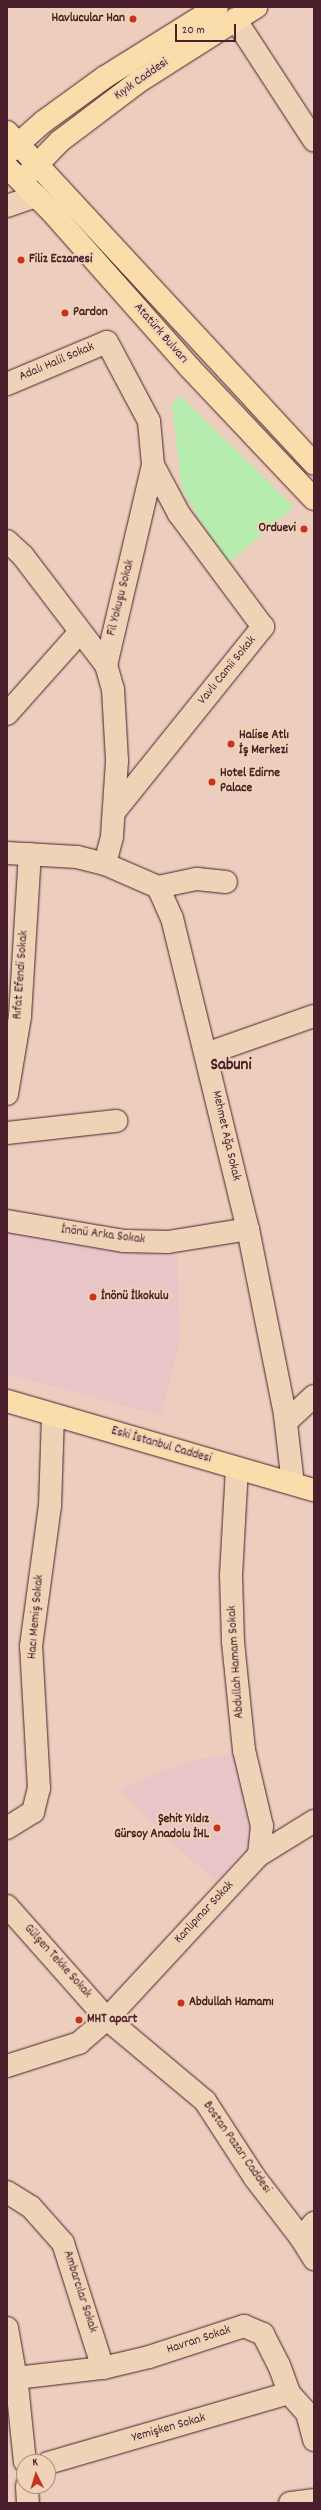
<!DOCTYPE html>
<html>
<head>
<meta charset="utf-8">
<style>
  body { margin:0 }
  #map { position:relative; width:321px; height:2510px; overflow:hidden; background:#eccdbe; font-family:Dekko,sans-serif }
  div>[style] { position:absolute }
  .built>* { inset:0; background:#e8c6c8 }
  .green>* { inset:0; background:#b6ecae }
  .roads { filter:drop-shadow(0 0 1px #4a1f2b) drop-shadow(0 0 1px #4a1f2b) }
  .minor>* { height:22px; margin:-11px; padding:0 11px; transform-origin:11px; border-radius:11px; background:#efd3b6 }
  .major>* { height:22px; margin:-11px; padding:0 11px; transform-origin:11px; border-radius:11px; background:#fbddab }
  .dots>* { width:11px; height:11px; translate:-50% -50%; box-sizing:border-box; border:2px solid #efd3b6; border-radius:50% }
  span { translate:-50% -50%; white-space:nowrap; text-align:center; line-height:1.15; -webkit-text-stroke:4px #efd3b6; paint-order:stroke }
  .poi-label { font-size:13px; color:#4a1f2b; font-weight:700 }
  .right { translate:-100% -50%; text-align:right }
  .left { translate:0 -50%; text-align:left }
  .street-label { font-size:13px; color:#4a1f2b }
  .district-label { font-size:17px; color:#4a1f2b; font-weight:700 }
  .frame { position:absolute; inset:0; border:8px solid #4a1f2b; pointer-events:none }
  .north { position:absolute; left:16px; top:2454px; width:40px; height:40px; box-sizing:border-box; background:#efd3b6; border:1px solid #ad8b7e; border-radius:50%; rotate:355deg; font-size:11px; font-weight:700; line-height:16px; text-align:center; color:#4a1f2b }
  .north::after { content:''; display:block; margin:auto; width:14px; height:18px; background:#c8321e; clip-path:polygon(50% 0,100% 100%,50% 72%,0 100%) }
  .scale { position:absolute; left:175px; top:24px; width:61px; height:18px; box-sizing:border-box; border:2px solid #4a1f2b; border-top:0; padding-left:5px; font-size:12px; line-height:14px; white-space:nowrap; color:#4a1f2b; -webkit-text-stroke:3px #efd3b6; paint-order:stroke }
</style>
</head>
<body>
<div id="map">
  <div class="built">
    <div style="clip-path:polygon(7px 1231px,177px 1256px,180px 1338px,162px 1416px,7px 1374px)"></div>
    <div style="clip-path:polygon(237px 1753px,254px 1841px,216px 1881px,169px 1840px,119px 1789px,188px 1761px)"></div>
  </div>
  <div class="green">
    <div style="clip-path:polygon(180px 395px,294px 507px,227px 564px,182px 490px,172px 405px)"></div>
  </div>
  <div class="roads">
    <div class="minor">
      <div style="left:235px;top:19px;width:145px;rotate:56.9deg"></div>
      <div style="left:7px;top:206px;width:31px;rotate:-19deg"></div>
      <div style="left:7px;top:384px;width:108px;rotate:-22.8deg"></div>
      <div style="left:107px;top:342px;width:89px;rotate:62deg"></div>
      <div style="left:149px;top:421px;width:44px;rotate:84.8deg"></div>
      <div style="left:153px;top:465px;width:205px;rotate:103.2deg"></div>
      <div style="left:106px;top:665px;width:25px;rotate:74deg"></div>
      <div style="left:113px;top:689px;width:72px;rotate:86.8deg"></div>
      <div style="left:117px;top:761px;width:76px;rotate:93.8deg"></div>
      <div style="left:112px;top:837px;width:28px;rotate:105deg"></div>
      <div style="left:7px;top:541px;width:22px;rotate:43deg"></div>
      <div style="left:23px;top:556px;width:137px;rotate:52.7deg"></div>
      <div style="left:7px;top:714px;width:110px;rotate:-48.3deg"></div>
      <div style="left:114px;top:812px;width:238px;rotate:-51.2deg"></div>
      <div style="left:263px;top:627px;width:141px;rotate:-126.6deg"></div>
      <div style="left:179px;top:514px;width:55px;rotate:-118deg"></div>
      <div style="left:7px;top:853px;width:70px;rotate:3.3deg"></div>
      <div style="left:77px;top:857px;width:29px;rotate:14deg"></div>
      <div style="left:105px;top:864px;width:58px;rotate:23.5deg"></div>
      <div style="left:158px;top:887px;width:34px;rotate:66deg"></div>
      <div style="left:172px;top:918px;width:320px;rotate:76.3deg"></div>
      <div style="left:248px;top:1229px;width:190px;rotate:78.7deg"></div>
      <div style="left:285px;top:1415px;width:69px;rotate:83.4deg"></div>
      <div style="left:158px;top:887px;width:40px;rotate:-12deg"></div>
      <div style="left:197px;top:879px;width:29px;rotate:6deg"></div>
      <div style="left:206px;top:1054px;width:114px;rotate:-19.4deg"></div>
      <div style="left:7px;top:1094px;width:79px;rotate:-80.5deg"></div>
      <div style="left:20px;top:1016px;width:162px;rotate:-86.5deg"></div>
      <div style="left:7px;top:1133px;width:110px;rotate:-6.3deg"></div>
      <div style="left:7px;top:1221px;width:119px;rotate:9.7deg"></div>
      <div style="left:124px;top:1241px;width:44px;rotate:1.3deg"></div>
      <div style="left:168px;top:1242px;width:81px;rotate:-9.2deg"></div>
      <div style="left:286px;top:1422px;width:38px;rotate:-43deg"></div>
      <div style="left:237px;top:1468px;width:107px;rotate:93.2deg"></div>
      <div style="left:231px;top:1575px;width:67px;rotate:88.3deg"></div>
      <div style="left:233px;top:1642px;width:109px;rotate:84.2deg"></div>
      <div style="left:244px;top:1750px;width:78px;rotate:76.7deg"></div>
      <div style="left:262px;top:1826px;width:29px;rotate:96deg"></div>
      <div style="left:7px;top:1828px;width:31px;rotate:-32deg"></div>
      <div style="left:33px;top:1812px;width:25px;rotate:-76deg"></div>
      <div style="left:39px;top:1788px;width:142px;rotate:-93.2deg"></div>
      <div style="left:31px;top:1646px;width:141px;rotate:-82.3deg"></div>
      <div style="left:50px;top:1506px;width:91px;rotate:-88.1deg"></div>
      <div style="left:7px;top:1906px;width:151px;rotate:48.5deg"></div>
      <div style="left:107px;top:2019px;width:128px;rotate:39.9deg"></div>
      <div style="left:205px;top:2101px;width:92px;rotate:57deg"></div>
      <div style="left:255px;top:2178px;width:76px;rotate:52.5deg"></div>
      <div style="left:301px;top:2238px;width:25px;rotate:58deg"></div>
      <div style="left:7px;top:2066px;width:76px;rotate:-17.7deg"></div>
      <div style="left:79px;top:2043px;width:37px;rotate:-41deg"></div>
      <div style="left:107px;top:2019px;width:224px;rotate:-47.2deg"></div>
      <div style="left:259px;top:1855px;width:65px;rotate:-31.7deg"></div>
      <div style="left:7px;top:2192px;width:28px;rotate:32deg"></div>
      <div style="left:31px;top:2207px;width:48px;rotate:48.4deg"></div>
      <div style="left:63px;top:2243px;width:131px;rotate:72.3deg"></div>
      <div style="left:301px;top:2238px;width:20px;rotate:-49deg"></div>
      <div style="left:7px;top:2328px;width:58px;rotate:80deg"></div>
      <div style="left:17px;top:2385px;width:77px;rotate:84.1deg"></div>
      <div style="left:16px;top:2378px;width:88px;rotate:-6.6deg"></div>
      <div style="left:103px;top:2368px;width:47px;rotate:-13.4deg"></div>
      <div style="left:149px;top:2357px;width:100px;rotate:-18.1deg"></div>
      <div style="left:244px;top:2326px;width:21px;rotate:23deg"></div>
      <div style="left:263px;top:2334px;width:35px;rotate:63deg"></div>
      <div style="left:279px;top:2365px;width:30px;rotate:70deg"></div>
      <div style="left:289px;top:2393px;width:27px;rotate:48deg"></div>
      <div style="left:307px;top:2413px;width:28px;rotate:75deg"></div>
      <div style="left:48px;top:2463px;width:251px;rotate:-16.2deg"></div>
      <div style="left:27px;top:2486px;width:17px;rotate:87deg"></div>
      <div style="left:290px;top:2503px;width:24px;rotate:-7deg"></div>
    </div>
    <div class="major">
      <div style="left:7px;top:132px;width:452px;rotate:47.2deg"></div>
      <div style="left:8px;top:153px;width:47px;rotate:-41.5deg"></div>
      <div style="left:43px;top:122px;width:77px;rotate:-36deg"></div>
      <div style="left:105px;top:77px;width:132px;rotate:-32deg"></div>
      <div style="left:7px;top:167px;width:64px;rotate:45deg"></div>
      <div style="left:52px;top:212px;width:208px;rotate:48.5deg"></div>
      <div style="left:190px;top:368px;width:180px;rotate:46.6deg"></div>
      <div style="left:27px;top:175px;width:47px;rotate:-45.9deg"></div>
      <div style="left:60px;top:141px;width:98px;rotate:-37.1deg"></div>
      <div style="left:138px;top:82px;width:140px;rotate:-32.4deg"></div>
      <div style="left:7px;top:1401px;width:320px;rotate:16.2deg"></div>
    </div>
  </div>
  <div class="dots">
    <div style="left:133px;top:19px;background:#c8321e"></div>
    <div style="left:21px;top:260px;background:#c8321e"></div>
    <div style="left:65px;top:313px;background:#c8321e"></div>
    <div style="left:304px;top:529px;background:#c8321e"></div>
    <div style="left:231px;top:744px;background:#c8321e"></div>
    <div style="left:212px;top:782px;background:#c8321e"></div>
    <div style="left:93px;top:1297px;background:#c8321e"></div>
    <div style="left:217px;top:1828px;background:#c8321e"></div>
    <div style="left:181px;top:2003px;background:#c8321e"></div>
    <div style="left:79px;top:2020px;background:#c8321e"></div>
  </div>
  <div class="poi-label">
    <span class="right" style="left:125px;top:19px">Havlucular Han</span>
    <span class="left" style="left:29px;top:260px">Filiz Eczanesi</span>
    <span class="left" style="left:73px;top:313px">Pardon</span>
    <span class="right" style="left:296px;top:529px">Orduevi</span>
    <span class="left" style="left:239px;top:744px">Halise Atlı<br>İş Merkezi</span>
    <span class="left" style="left:220px;top:782px">Hotel Edirne<br>Palace</span>
    <span class="left" style="left:101px;top:1297px">İnönü İlkokulu</span>
    <span class="right" style="left:209px;top:1828px">Şehit Yıldız<br>Gürsoy Anadolu İHL</span>
    <span class="left" style="left:189px;top:2003px">Abdullah Hamamı</span>
    <span class="left" style="left:87px;top:2020px">MHT apart</span>
  </div>
  <div class="street-label">
    <span style="left:142px;top:80px;rotate:-35deg">Kıyık Caddesi</span>
    <span style="left:160px;top:334px;rotate:49deg">Atatürk Bulvarı</span>
    <span style="left:57px;top:363px;rotate:-23deg">Adalı Halil Sokak</span>
    <span style="left:122px;top:598px;rotate:-76deg">Fil Yokuşu Sokak</span>
    <span style="left:228px;top:671px;rotate:-51deg">Vavlı Camii Sokak</span>
    <span style="left:22px;top:975px;rotate:-86deg">Rıfat Efendi Sokak</span>
    <span style="left:225px;top:1136px;rotate:77deg">Mehmet Ağa Sokak</span>
    <span style="left:103px;top:1236px;rotate:7deg">İnönü Arka Sokak</span>
    <span style="left:161px;top:1446px;rotate:16deg">Eski İstanbul Caddesi</span>
    <span style="left:37px;top:1617px;rotate:-85deg">Hacı Memiş Sokak</span>
    <span style="left:237px;top:1662px;rotate:-94deg">Abdullah Hamam Sokak</span>
    <span style="left:205px;top:1913px;rotate:-47deg">Kanlıpınar Sokak</span>
    <span style="left:57px;top:1962px;rotate:48deg">Gülşen Tekke Sokak</span>
    <span style="left:236px;top:2148px;rotate:55deg">Bostan Pazarı Caddesi</span>
    <span style="left:79px;top:2292px;rotate:72deg">Ambarcılar Sokak</span>
    <span style="left:199px;top:2341px;rotate:-18deg">Havran Sokak</span>
    <span style="left:169px;top:2429px;rotate:-16deg">Yemişken Sokak</span>
  </div>
  <div class="district-label">
    <span style="left:231px;top:1067px">Sabuni</span>
  </div>
  <div class="frame"></div>
  <div class="north">K</div>
  <div class="scale">20 m</div>
</div>
</body>
</html>
